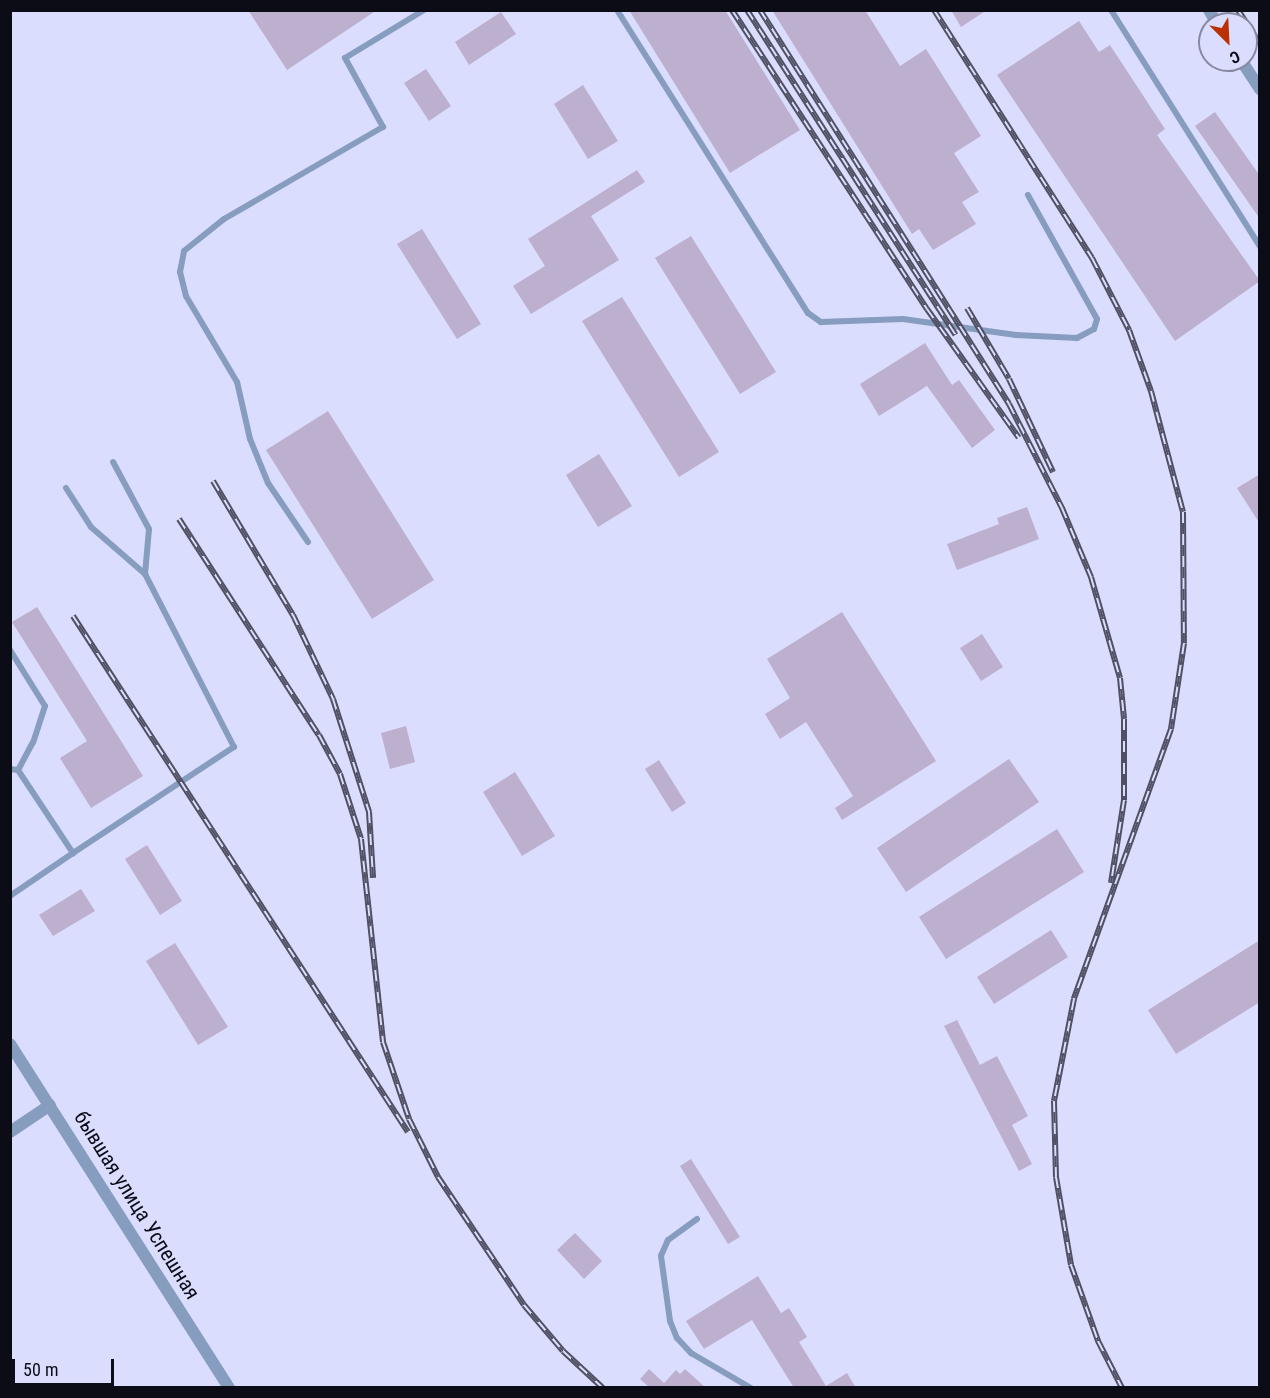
<!DOCTYPE html>
<html>
<head>
<meta charset="utf-8">
<style>
  body { margin:0 }
  #map { position:relative; width:1270px; height:1398px; overflow:hidden; background:#dbddfe; font-family:"Roboto Condensed",sans-serif }
  div>[style] { position:absolute }
  .building>* { inset:0; background:#bdb0ce }
  .service>* { height:6px; margin:-3px; padding:0 3px; transform-origin:3px; border-radius:3px; background:#879dc0 }
  .minor>* { height:12px; margin:-6px; padding:0 6px; transform-origin:6px; border-radius:6px; background:#879dc0 }
  .rail>* { height:6px; margin-top:-3px; transform-origin:0; background:repeating-linear-gradient(90deg,#dbddfe 0 11px,#4f5062 0 22px); box-sizing:border-box; border-block:2px solid #4f5062 }
  span { translate:-50% -50%; white-space:nowrap; text-align:center; line-height:1.15; -webkit-text-stroke:4.5px #dbddfe; paint-order:stroke }
  .street-label { font-size:21px; color:#0b0c16 }
  .frame { position:absolute; inset:0; border:12px solid #0b0c16; pointer-events:none }
  .north { position:absolute; left:1198px; top:12px; width:60px; height:60px; box-sizing:border-box; background:#dbddfe; border:2px solid #8889a1; border-radius:50%; rotate:156deg; font-size:16px; font-weight:700; line-height:24px; text-align:center; color:#0b0c16 }
  .north::after { content:''; display:block; margin:auto; width:21px; height:27px; background:#bb3104; clip-path:polygon(50% 0,100% 100%,50% 72%,0 100%) }
  .scale { position:absolute; left:12px; top:1359px; width:102px; height:27px; box-sizing:border-box; border:3px solid #0b0c16; border-top:0; padding-left:8px; font-size:18px; line-height:21px; white-space:nowrap; color:#0b0c16; -webkit-text-stroke:4px #dbddfe; paint-order:stroke }
</style>
</head>
<body>
<div id="map">
  <div class="building">
    <div style="clip-path:polygon(248px 10px,377px 10px,287px 70px)"></div>
    <div style="clip-path:polygon(629px 10px,725px 10px,800px 130px,730px 173px)"></div>
    <div style="clip-path:polygon(772px 10px,865px 10px,900px 66px,926px 49px,981px 136px,954px 153px,979px 192px,962px 202px,976px 224px,933px 250px,919px 229px,912px 234px)"></div>
    <div style="clip-path:polygon(951px 10px,987px 10px,961px 27px)"></div>
    <div style="clip-path:polygon(501px 12px,516px 34px,469px 65px,455px 42px)"></div>
    <div style="clip-path:polygon(1079px 21px,1099px 52px,1110px 45px,1165px 129px,1157px 135px,1260px 281px,1175px 341px,997px 75px)"></div>
    <div style="clip-path:polygon(426px 69px,451px 106px,429px 121px,404px 83px)"></div>
    <div style="clip-path:polygon(583px 85px,618px 141px,588px 159px,554px 104px)"></div>
    <div style="clip-path:polygon(1215px 112px,1260px 176px,1260px 219px,1195px 126px)"></div>
    <div style="clip-path:polygon(637px 170px,645px 182px,591px 216px,619px 260px,531px 314px,513px 286px,545px 266px,528px 239px)"></div>
    <div style="clip-path:polygon(422px 229px,481px 324px,457px 339px,397px 244px)"></div>
    <div style="clip-path:polygon(691px 236px,776px 372px,740px 394px,655px 258px)"></div>
    <div style="clip-path:polygon(622px 297px,719px 452px,679px 477px,582px 321px)"></div>
    <div style="clip-path:polygon(925px 343px,952px 385px,959px 380px,995px 430px,972px 448px,927px 386px,879px 416px,860px 384px)"></div>
    <div style="clip-path:polygon(328px 411px,434px 580px,372px 619px,266px 450px)"></div>
    <div style="clip-path:polygon(599px 454px,632px 506px,598px 527px,566px 475px)"></div>
    <div style="clip-path:polygon(1260px 474px,1260px 524px,1237px 488px)"></div>
    <div style="clip-path:polygon(1027px 507px,1039px 539px,957px 570px,947px 544px,999px 524px,997px 518px)"></div>
    <div style="clip-path:polygon(37px 607px,143px 776px,91px 808px,60px 758px,87px 741px,12px 622px)"></div>
    <div style="clip-path:polygon(842px 612px,936px 761px,842px 820px,835px 808px,853px 796px,806px 722px,780px 739px,765px 714px,790px 698px,767px 659px)"></div>
    <div style="clip-path:polygon(982px 634px,1003px 667px,981px 681px,960px 648px)"></div>
    <div style="clip-path:polygon(406px 726px,415px 762px,390px 769px,381px 733px)"></div>
    <div style="clip-path:polygon(1009px 759px,1039px 802px,906px 892px,877px 848px)"></div>
    <div style="clip-path:polygon(659px 760px,686px 803px,672px 812px,645px 769px)"></div>
    <div style="clip-path:polygon(515px 772px,555px 836px,522px 856px,483px 792px)"></div>
    <div style="clip-path:polygon(1057px 829px,1084px 872px,946px 959px,919px 917px)"></div>
    <div style="clip-path:polygon(147px 845px,182px 901px,160px 915px,125px 859px)"></div>
    <div style="clip-path:polygon(81px 889px,95px 911px,53px 936px,39px 915px)"></div>
    <div style="clip-path:polygon(1051px 930px,1068px 957px,994px 1004px,977px 977px)"></div>
    <div style="clip-path:polygon(1260px 940px,1260px 1002px,1176px 1054px,1148px 1010px)"></div>
    <div style="clip-path:polygon(175px 943px,228px 1027px,198px 1045px,146px 961px)"></div>
    <div style="clip-path:polygon(957px 1020px,980px 1065px,997px 1056px,1028px 1116px,1012px 1125px,1032px 1164px,1019px 1171px,944px 1026px)"></div>
    <div style="clip-path:polygon(691px 1159px,740px 1237px,728px 1244px,680px 1166px)"></div>
    <div style="clip-path:polygon(575px 1233px,602px 1261px,584px 1279px,557px 1250px)"></div>
    <div style="clip-path:polygon(758px 1276px,781px 1313px,789px 1308px,807px 1337px,799px 1342px,826px 1386px,847px 1373px,856px 1388px,794px 1388px,752px 1320px,704px 1349px,686px 1321px)"></div>
    <div style="clip-path:polygon(649px 1369px,664px 1383px,676px 1370px,680px 1374px,685px 1369px,706px 1388px,650px 1388px,640px 1379px)"></div>
  </div>
  <div class="service">
    <div style="left:617px;top:10px;width:358px;rotate:57.8deg"></div>
    <div style="left:808px;top:313px;width:16px;rotate:35deg"></div>
    <div style="left:821px;top:322px;width:82px;rotate:-2.1deg"></div>
    <div style="left:903px;top:319px;width:114px;rotate:8.1deg"></div>
    <div style="left:1016px;top:335px;width:61px;rotate:2.8deg"></div>
    <div style="left:1077px;top:338px;width:19px;rotate:-28deg"></div>
    <div style="left:1094px;top:329px;width:10px;rotate:-73deg"></div>
    <div style="left:1097px;top:319px;width:142px;rotate:-119.1deg"></div>
    <div style="left:1111px;top:10px;width:280px;rotate:57.8deg"></div>
    <div style="left:66px;top:488px;width:46px;rotate:57.3deg"></div>
    <div style="left:91px;top:527px;width:72px;rotate:41deg"></div>
    <div style="left:308px;top:542px;width:71px;rotate:-124.1deg"></div>
    <div style="left:268px;top:483px;width:48px;rotate:-112.2deg"></div>
    <div style="left:250px;top:439px;width:58px;rotate:-102.8deg"></div>
    <div style="left:237px;top:382px;width:100px;rotate:-120.7deg"></div>
    <div style="left:186px;top:296px;width:25px;rotate:-104deg"></div>
    <div style="left:180px;top:272px;width:21px;rotate:-79deg"></div>
    <div style="left:184px;top:251px;width:51px;rotate:-38.7deg"></div>
    <div style="left:224px;top:219px;width:184px;rotate:-30.1deg"></div>
    <div style="left:383px;top:127px;width:79px;rotate:-118.8deg"></div>
    <div style="left:345px;top:58px;width:92px;rotate:-31.3deg"></div>
    <div style="left:10px;top:650px;width:66px;rotate:58deg"></div>
    <div style="left:45px;top:706px;width:38px;rotate:108deg"></div>
    <div style="left:33px;top:742px;width:32px;rotate:118deg"></div>
    <div style="left:10px;top:769px;width:8px;rotate:7deg"></div>
    <div style="left:18px;top:770px;width:100px;rotate:56.5deg"></div>
    <div style="left:73px;top:853px;width:76px;rotate:145.7deg"></div>
    <div style="left:73px;top:853px;width:193px;rotate:-33.4deg"></div>
    <div style="left:234px;top:747px;width:195px;rotate:-117.2deg"></div>
    <div style="left:145px;top:574px;width:45px;rotate:-84.9deg"></div>
    <div style="left:149px;top:529px;width:76px;rotate:-118.2deg"></div>
    <div style="left:697px;top:1219px;width:36px;rotate:144deg"></div>
    <div style="left:668px;top:1240px;width:17px;rotate:114deg"></div>
    <div style="left:661px;top:1256px;width:66px;rotate:82.1deg"></div>
    <div style="left:670px;top:1321px;width:18px;rotate:68deg"></div>
    <div style="left:677px;top:1338px;width:21px;rotate:47deg"></div>
    <div style="left:691px;top:1353px;width:69px;rotate:30.3deg"></div>
  </div>
  <div class="minor">
    <div style="left:1209px;top:10px;width:16px;rotate:60deg"></div>
    <div style="left:1241px;top:60px;width:35px;rotate:57deg"></div>
    <div style="left:10px;top:1044px;width:408px;rotate:57.5deg"></div>
    <div style="left:10px;top:1132px;width:48px;rotate:-34deg"></div>
  </div>
  <div class="rail">
    <div style="left:732px;top:10px;width:357px;rotate:56.9deg"></div>
    <div style="left:927px;top:309px;width:158px;rotate:54.5deg"></div>
    <div style="left:747px;top:10px;width:386px;rotate:57.3deg"></div>
    <div style="left:760px;top:10px;width:466px;rotate:57.7deg"></div>
    <div style="left:1009px;top:404px;width:117px;rotate:63deg"></div>
    <div style="left:1062px;top:508px;width:75px;rotate:67.2deg"></div>
    <div style="left:1091px;top:577px;width:105px;rotate:74deg"></div>
    <div style="left:1120px;top:678px;width:41px;rotate:84.4deg"></div>
    <div style="left:1124px;top:719px;width:81px;rotate:90deg"></div>
    <div style="left:1124px;top:800px;width:84px;rotate:98.9deg"></div>
    <div style="left:934px;top:10px;width:294px;rotate:57.5deg"></div>
    <div style="left:1092px;top:258px;width:81px;rotate:62.8deg"></div>
    <div style="left:1129px;top:330px;width:65px;rotate:70.2deg"></div>
    <div style="left:1151px;top:391px;width:125px;rotate:75.2deg"></div>
    <div style="left:1183px;top:512px;width:131px;rotate:89.6deg"></div>
    <div style="left:1184px;top:643px;width:87px;rotate:98.6deg"></div>
    <div style="left:1171px;top:729px;width:287px;rotate:109.8deg"></div>
    <div style="left:1074px;top:999px;width:104px;rotate:101.1deg"></div>
    <div style="left:1054px;top:1101px;width:76px;rotate:88.5deg"></div>
    <div style="left:1056px;top:1177px;width:89px;rotate:80.3deg"></div>
    <div style="left:1071px;top:1265px;width:81px;rotate:70.4deg"></div>
    <div style="left:1098px;top:1341px;width:53px;rotate:62.9deg"></div>
    <div style="left:1238px;top:10px;width:40px;rotate:57.1deg"></div>
    <div style="left:967px;top:308px;width:82px;rotate:59.4deg"></div>
    <div style="left:1009px;top:379px;width:103px;rotate:64.7deg"></div>
    <div style="left:213px;top:481px;width:156px;rotate:59.2deg"></div>
    <div style="left:293px;top:615px;width:93px;rotate:64.5deg"></div>
    <div style="left:333px;top:699px;width:119px;rotate:72.3deg"></div>
    <div style="left:369px;top:812px;width:66px;rotate:86.5deg"></div>
    <div style="left:179px;top:519px;width:257px;rotate:57.1deg"></div>
    <div style="left:319px;top:735px;width:44px;rotate:61.7deg"></div>
    <div style="left:340px;top:774px;width:68px;rotate:72.1deg"></div>
    <div style="left:361px;top:839px;width:204px;rotate:83.8deg"></div>
    <div style="left:383px;top:1042px;width:81px;rotate:71.3deg"></div>
    <div style="left:409px;top:1119px;width:65px;rotate:63.4deg"></div>
    <div style="left:438px;top:1177px;width:154px;rotate:56.1deg"></div>
    <div style="left:524px;top:1305px;width:60px;rotate:49.7deg"></div>
    <div style="left:563px;top:1351px;width:54px;rotate:42.8deg"></div>
    <div style="left:73px;top:616px;width:615px;rotate:57.01deg"></div>
  </div>
  <div class="street-label">
    <span style="left:137px;top:1205px;rotate:58deg">бывшая улица Успешная</span>
  </div>
  <div class="frame"></div>
  <div class="north">С</div>
  <div class="scale">50 m</div>
</div>
</body>
</html>
